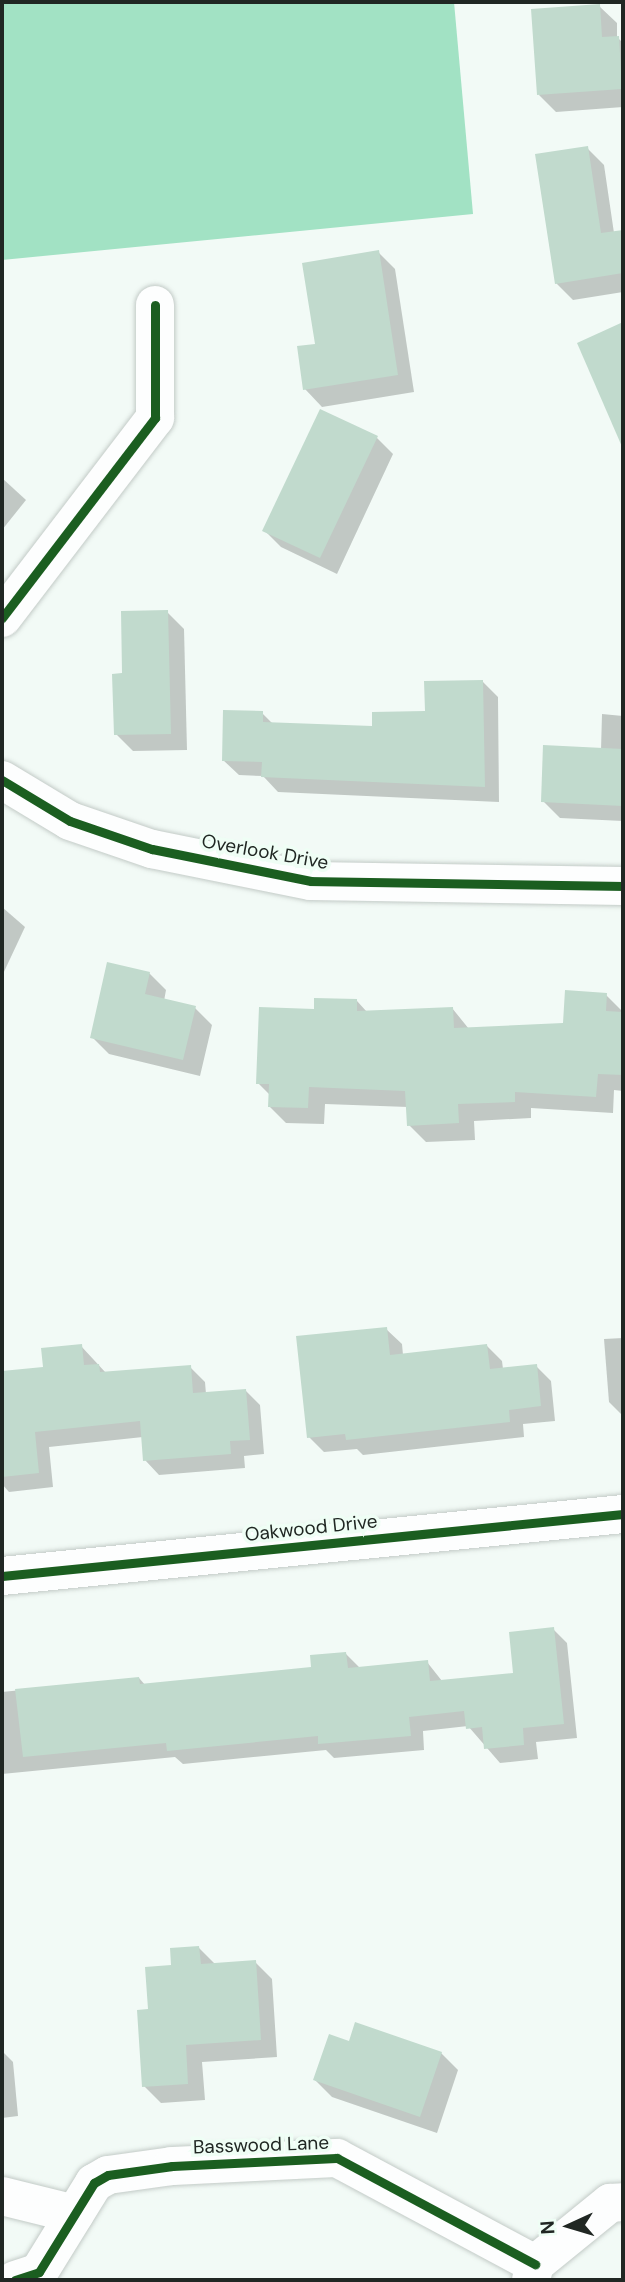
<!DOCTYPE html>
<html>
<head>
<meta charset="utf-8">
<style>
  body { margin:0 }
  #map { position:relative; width:625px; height:2282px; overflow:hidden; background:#f2faf6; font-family:"DM Sans",sans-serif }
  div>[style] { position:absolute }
  .forest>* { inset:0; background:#a2e2c4 }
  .shadow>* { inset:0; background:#0003 }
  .building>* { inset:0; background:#c1dacd }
  .roads { filter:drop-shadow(0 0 2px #c3cbc7) drop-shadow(0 0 2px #c3cbc7) }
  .street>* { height:38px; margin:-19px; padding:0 19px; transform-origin:19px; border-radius:19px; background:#fdfefe }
  .cycleway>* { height:9px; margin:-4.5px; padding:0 4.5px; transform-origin:4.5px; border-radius:4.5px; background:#1b5e20 }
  span { translate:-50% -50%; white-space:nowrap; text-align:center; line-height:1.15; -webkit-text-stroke:7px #effef5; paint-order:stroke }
  .street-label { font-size:19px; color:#202723 }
  .frame { position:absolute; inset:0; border:4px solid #202723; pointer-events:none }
  .north { position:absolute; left:534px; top:2191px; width:70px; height:70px; -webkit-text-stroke:5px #effef5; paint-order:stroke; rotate:266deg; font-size:19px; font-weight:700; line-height:28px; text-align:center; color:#202723 }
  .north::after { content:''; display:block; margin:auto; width:24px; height:32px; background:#202723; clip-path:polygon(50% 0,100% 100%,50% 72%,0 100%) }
</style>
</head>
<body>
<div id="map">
  <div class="forest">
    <div style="clip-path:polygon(2px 2px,454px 2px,473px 214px,2px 260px)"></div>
  </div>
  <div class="shadow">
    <div style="clip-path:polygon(599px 6px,617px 23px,617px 37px,623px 43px,623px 107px,556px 112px,539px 95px)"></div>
    <div style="clip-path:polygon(587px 148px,604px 165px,614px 233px,623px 232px,623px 292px,573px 300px,556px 283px)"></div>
    <div style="clip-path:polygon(378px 252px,395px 269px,414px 392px,322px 407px,305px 389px,317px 345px)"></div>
    <div style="clip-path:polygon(618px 327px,623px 331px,623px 431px,612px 420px)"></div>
    <div style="clip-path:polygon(376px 437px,393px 454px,337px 574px,281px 547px,264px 530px)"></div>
    <div style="clip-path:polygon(2px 478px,26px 500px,2px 530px)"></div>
    <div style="clip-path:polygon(167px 612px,184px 629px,187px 750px,133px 751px,116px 734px,124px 675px)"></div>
    <div style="clip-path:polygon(483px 682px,498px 697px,499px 802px,278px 792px,263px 776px,239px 775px,223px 760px,262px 713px,273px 724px,374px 727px,426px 713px)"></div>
    <div style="clip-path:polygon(602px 714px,623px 716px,623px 821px,560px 818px,543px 801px,601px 750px)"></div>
    <div style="clip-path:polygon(2px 907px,25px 927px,2px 976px)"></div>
    <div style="clip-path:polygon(149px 973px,166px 990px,164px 1001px,195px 1008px,212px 1025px,200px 1076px,109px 1054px,92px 1037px)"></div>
    <div style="clip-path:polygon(606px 995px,623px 1012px,623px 1091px,614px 1090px,613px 1113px,531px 1108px,531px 1118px,474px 1121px,475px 1140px,426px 1142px,409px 1125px,408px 1107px,325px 1104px,324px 1124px,286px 1123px,269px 1106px,270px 1095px,258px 1083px,315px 1011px,357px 1001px,367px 1012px,452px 1008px,469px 1029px,565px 1025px)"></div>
    <div style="clip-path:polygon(386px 1329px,402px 1344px,403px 1355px,487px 1346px,502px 1361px,503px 1369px,536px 1366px,551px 1381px,555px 1421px,523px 1424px,524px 1437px,363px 1455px,357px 1449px,324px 1452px,309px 1437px)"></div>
    <div style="clip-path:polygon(623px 1338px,623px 1416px,609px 1402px,604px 1339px)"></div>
    <div style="clip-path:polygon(81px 1346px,106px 1373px,190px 1367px,205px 1382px,206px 1394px,245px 1390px,260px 1405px,264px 1454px,244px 1456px,245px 1468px,159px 1475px,145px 1460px,143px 1437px,49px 1447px,53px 1487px,9px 1492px,2px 1484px,2px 1373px,45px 1368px)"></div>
    <div style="clip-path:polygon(553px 1629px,567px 1643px,577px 1738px,536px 1742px,538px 1759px,500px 1763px,468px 1726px,423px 1731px,424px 1750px,334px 1758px,326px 1750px,183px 1764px,175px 1757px,2px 1774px,2px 1692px,139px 1678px,146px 1686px,313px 1669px,346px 1654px,360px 1668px,427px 1662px,442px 1681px,515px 1674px)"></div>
    <div style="clip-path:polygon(199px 1948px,216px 1965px,255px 1962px,272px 1979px,277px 2057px,202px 2062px,205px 2100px,161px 2103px,144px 2086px,150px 2011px,173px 1966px)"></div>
    <div style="clip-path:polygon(350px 2043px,441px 2053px,458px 2070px,437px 2133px,332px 2097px,315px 2080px)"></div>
    <div style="clip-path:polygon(2px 2051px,13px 2062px,18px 2116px,2px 2118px)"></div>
  </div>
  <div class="building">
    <div style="clip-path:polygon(600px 4px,602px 37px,619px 36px,622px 89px,537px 95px,531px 9px)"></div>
    <div style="clip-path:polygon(588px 146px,601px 233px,623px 230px,623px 273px,555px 284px,535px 154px)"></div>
    <div style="clip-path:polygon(379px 250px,398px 375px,303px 390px,297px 346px,315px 344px,302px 263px)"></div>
    <div style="clip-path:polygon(623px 322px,623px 449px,577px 343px)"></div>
    <div style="clip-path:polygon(320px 409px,378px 436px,320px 558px,262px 531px)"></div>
    <div style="clip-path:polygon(168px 610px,171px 734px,114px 735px,112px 674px,122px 673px,121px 611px)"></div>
    <div style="clip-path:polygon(483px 680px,485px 787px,261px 777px,262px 762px,222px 761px,223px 710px,263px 711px,263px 722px,372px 726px,372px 712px,425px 711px,424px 681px)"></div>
    <div style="clip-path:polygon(543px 745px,623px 749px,623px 806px,541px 802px)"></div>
    <div style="clip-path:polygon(107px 962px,150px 972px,145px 994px,196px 1006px,183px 1060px,90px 1038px)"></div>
    <div style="clip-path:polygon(565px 990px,607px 993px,606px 1011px,623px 1012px,623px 1075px,598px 1074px,596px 1097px,515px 1092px,515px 1102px,458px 1104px,459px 1123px,407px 1126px,405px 1091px,309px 1087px,308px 1108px,268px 1107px,269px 1084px,256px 1084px,259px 1007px,314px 1009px,314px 998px,357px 999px,357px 1011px,453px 1007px,454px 1028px,563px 1023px)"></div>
    <div style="clip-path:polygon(387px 1327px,390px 1355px,487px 1344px,490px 1369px,537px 1364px,541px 1406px,509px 1410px,510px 1422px,346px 1440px,345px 1434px,307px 1438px,296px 1336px)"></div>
    <div style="clip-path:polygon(82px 1344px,84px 1365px,99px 1364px,100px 1372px,191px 1365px,193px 1393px,246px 1389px,250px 1440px,230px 1441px,231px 1454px,143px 1461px,140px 1421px,35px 1432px,39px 1473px,2px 1477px,2px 1371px,43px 1367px,41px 1348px)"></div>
    <div style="clip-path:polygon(554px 1627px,564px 1724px,523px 1728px,524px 1745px,484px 1749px,482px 1727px,466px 1729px,464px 1711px,409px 1717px,411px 1736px,318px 1744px,318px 1736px,167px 1751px,166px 1743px,23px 1757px,15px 1689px,139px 1677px,140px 1684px,311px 1667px,310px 1655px,346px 1652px,348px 1668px,428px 1660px,430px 1681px,513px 1673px,509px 1632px)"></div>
    <div style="clip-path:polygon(199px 1946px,201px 1964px,256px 1960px,261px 2040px,186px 2045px,188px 2084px,142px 2087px,137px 2010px,148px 2009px,145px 1967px,171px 1965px,170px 1948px)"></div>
    <div style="clip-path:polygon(355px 2022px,442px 2052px,420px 2117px,313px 2080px,329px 2034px,349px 2041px)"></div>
  </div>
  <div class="roads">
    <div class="street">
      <div style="left:2px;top:618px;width:252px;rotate:-52.6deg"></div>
      <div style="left:155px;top:418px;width:113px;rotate:-90deg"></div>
      <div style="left:2px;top:780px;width:79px;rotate:31.1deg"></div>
      <div style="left:70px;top:821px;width:87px;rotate:18.9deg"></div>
      <div style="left:152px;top:849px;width:162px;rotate:11.4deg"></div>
      <div style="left:311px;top:881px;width:312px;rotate:0.9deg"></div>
      <div style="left:2px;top:1576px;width:624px;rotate:-5.7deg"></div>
      <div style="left:2px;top:2196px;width:75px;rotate:13.9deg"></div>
      <div style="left:15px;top:2280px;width:25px;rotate:-18deg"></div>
      <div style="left:39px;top:2272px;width:105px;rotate:-58.3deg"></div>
      <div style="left:94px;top:2183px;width:16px;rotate:-30deg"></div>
      <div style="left:108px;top:2175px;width:65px;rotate:-8deg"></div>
      <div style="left:172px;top:2166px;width:165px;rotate:-2.8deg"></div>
      <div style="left:337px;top:2158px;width:225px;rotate:28.2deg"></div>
      <div style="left:531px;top:2280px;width:16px;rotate:-76deg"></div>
      <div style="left:535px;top:2264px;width:97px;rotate:-39.1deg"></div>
      <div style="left:610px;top:2203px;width:13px;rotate:-4deg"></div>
    </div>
  </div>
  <div class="cycleway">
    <div style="left:2px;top:618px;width:252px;rotate:-52.6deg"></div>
    <div style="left:155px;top:418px;width:113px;rotate:-90deg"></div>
    <div style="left:2px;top:780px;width:79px;rotate:31.1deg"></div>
    <div style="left:70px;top:821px;width:87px;rotate:18.9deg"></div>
    <div style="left:152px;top:849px;width:162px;rotate:11.4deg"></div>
    <div style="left:311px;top:881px;width:312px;rotate:0.9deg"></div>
    <div style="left:2px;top:1576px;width:624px;rotate:-5.7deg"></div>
    <div style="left:15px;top:2280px;width:25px;rotate:-18deg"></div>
    <div style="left:39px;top:2272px;width:105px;rotate:-58.3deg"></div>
    <div style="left:94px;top:2183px;width:16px;rotate:-30deg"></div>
    <div style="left:108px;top:2175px;width:65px;rotate:-8deg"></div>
    <div style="left:172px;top:2166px;width:165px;rotate:-2.8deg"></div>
    <div style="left:337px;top:2158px;width:225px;rotate:28.2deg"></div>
  </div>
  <div class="street-label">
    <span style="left:265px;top:852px;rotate:10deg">Overlook Drive</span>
    <span style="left:311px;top:1528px;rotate:-6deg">Oakwood Drive</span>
    <span style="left:261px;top:2145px;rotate:-2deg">Basswood Lane</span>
  </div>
  <div class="frame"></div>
  <div class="north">N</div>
</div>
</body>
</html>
